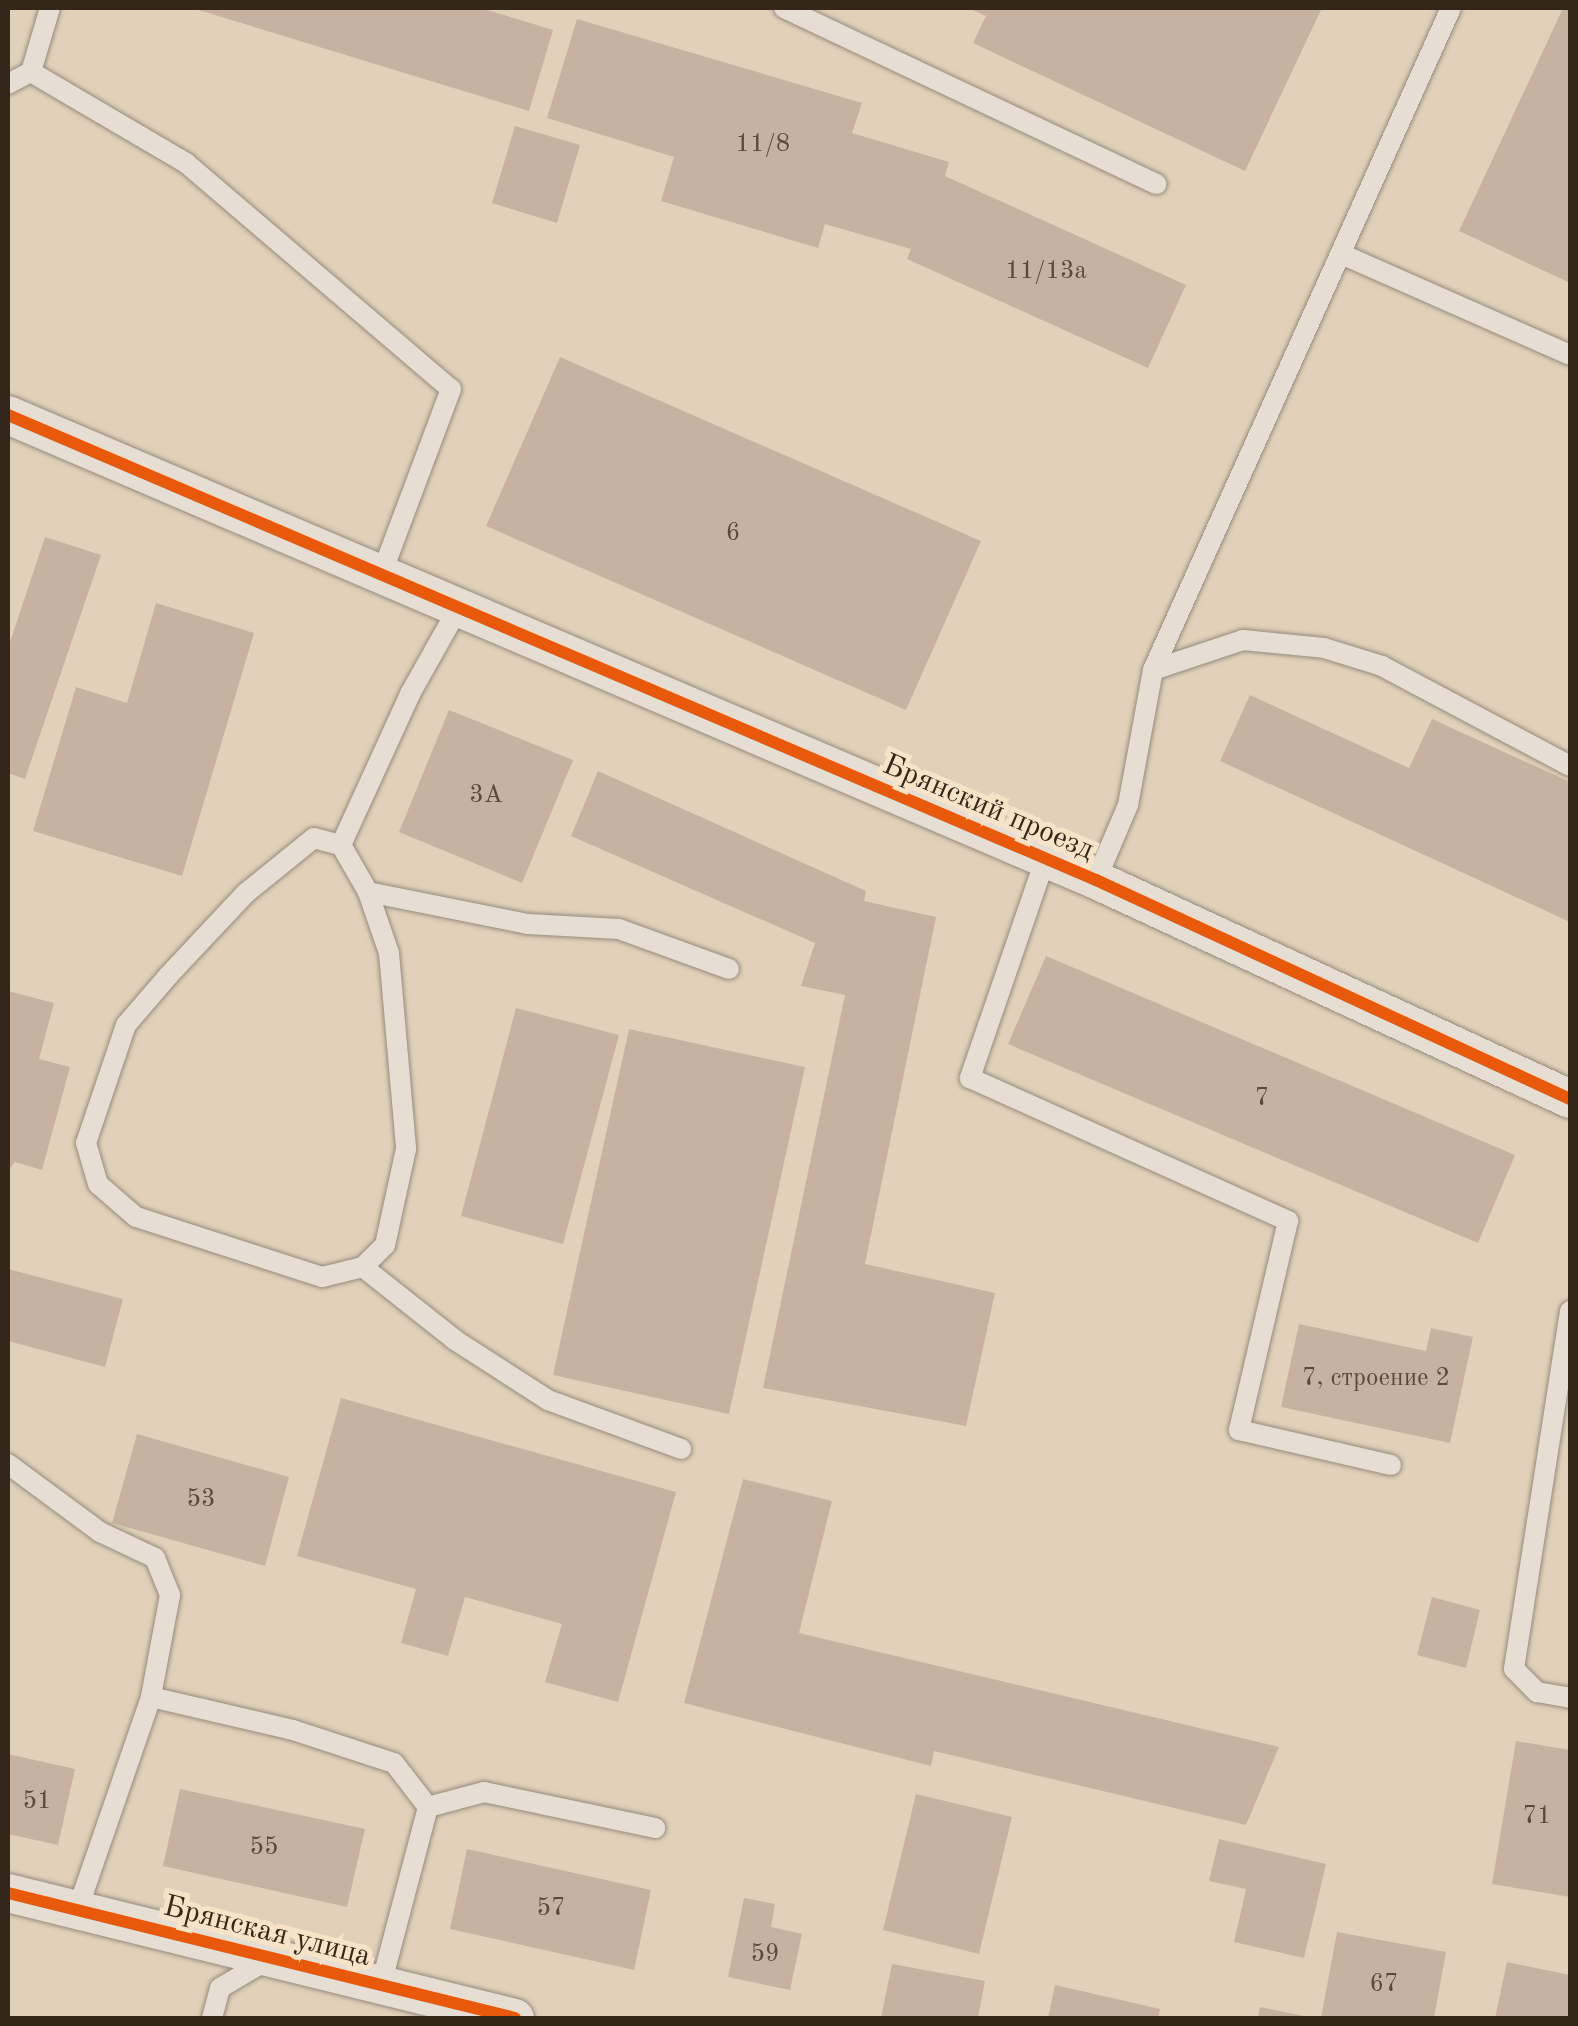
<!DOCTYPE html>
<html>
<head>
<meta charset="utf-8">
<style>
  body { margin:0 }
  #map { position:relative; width:1578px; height:2026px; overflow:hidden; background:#e1d1ba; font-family:"Old Standard TT",serif }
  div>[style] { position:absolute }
  .building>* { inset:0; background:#c7b2a1 }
  .roads { filter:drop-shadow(0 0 2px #958b7c) drop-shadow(0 0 2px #958b7c) }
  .service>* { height:20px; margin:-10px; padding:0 10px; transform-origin:10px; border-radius:10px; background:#e6ded3 }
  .minor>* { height:38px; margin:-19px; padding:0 19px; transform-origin:19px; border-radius:19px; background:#e6ded3 }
  .cycleway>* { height:12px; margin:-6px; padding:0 6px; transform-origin:6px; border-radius:6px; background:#e8590c }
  span { translate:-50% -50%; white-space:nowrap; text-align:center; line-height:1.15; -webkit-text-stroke:10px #f7e3c7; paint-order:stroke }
  .number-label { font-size:25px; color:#59493b }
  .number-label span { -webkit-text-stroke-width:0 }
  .street-label { font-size:30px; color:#342619 }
  .frame { position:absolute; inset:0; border:10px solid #342619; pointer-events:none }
</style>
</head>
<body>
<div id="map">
  <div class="building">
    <div style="clip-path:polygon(192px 8px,481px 8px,553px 30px,529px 111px)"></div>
    <div style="clip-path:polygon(968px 8px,1322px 8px,1245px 171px,973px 43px,986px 16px)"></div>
    <div style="clip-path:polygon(1563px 8px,1570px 8px,1570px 283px,1459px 231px)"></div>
    <div style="clip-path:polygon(577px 19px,862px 103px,852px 133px,949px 162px,945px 176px,1186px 285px,1148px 368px,907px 259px,911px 249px,825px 224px,818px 248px,661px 201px,674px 157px,547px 118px)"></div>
    <div style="clip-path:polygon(515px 126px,580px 145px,557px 223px,492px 203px)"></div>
    <div style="clip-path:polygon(560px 357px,981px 541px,906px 710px,486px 526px)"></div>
    <div style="clip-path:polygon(45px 537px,101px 555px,25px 779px,8px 773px,8px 648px)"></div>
    <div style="clip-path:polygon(156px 603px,254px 633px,182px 876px,33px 831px,76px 687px,127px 703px)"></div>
    <div style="clip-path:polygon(1250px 695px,1409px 768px,1432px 719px,1570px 782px,1570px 922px,1220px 761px)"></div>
    <div style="clip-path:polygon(449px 710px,573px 760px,522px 883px,399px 832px)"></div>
    <div style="clip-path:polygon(598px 771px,866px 891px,864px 901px,936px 917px,865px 1264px,995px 1293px,966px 1426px,763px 1388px,845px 995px,801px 986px,815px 943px,571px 836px)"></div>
    <div style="clip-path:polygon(1046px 956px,1515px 1155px,1478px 1243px,1008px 1044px)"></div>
    <div style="clip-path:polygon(8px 991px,54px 1003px,39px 1059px,70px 1067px,42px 1170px,15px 1162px,8px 1171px)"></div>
    <div style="clip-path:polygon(516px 1008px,619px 1035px,563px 1244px,461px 1216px)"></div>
    <div style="clip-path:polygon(629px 1029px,805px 1067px,729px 1414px,553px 1375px)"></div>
    <div style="clip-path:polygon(8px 1269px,123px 1299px,105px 1367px,8px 1341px)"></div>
    <div style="clip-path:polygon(1299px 1324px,1426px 1351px,1431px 1328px,1473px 1337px,1450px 1443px,1281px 1407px)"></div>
    <div style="clip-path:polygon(341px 1398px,676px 1492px,618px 1702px,545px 1682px,562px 1624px,465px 1597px,448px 1656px,401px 1643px,416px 1589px,297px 1556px)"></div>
    <div style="clip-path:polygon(137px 1434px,289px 1477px,265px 1566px,112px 1523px)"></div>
    <div style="clip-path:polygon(743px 1479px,832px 1501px,799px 1633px,1279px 1747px,1246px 1825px,934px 1751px,931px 1766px,684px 1703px)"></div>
    <div style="clip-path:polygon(1432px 1597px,1480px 1610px,1466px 1668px,1417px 1655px)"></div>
    <div style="clip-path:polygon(1516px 1741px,1570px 1750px,1570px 1897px,1492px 1884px)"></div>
    <div style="clip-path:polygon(8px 1754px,75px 1769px,58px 1845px,8px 1834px)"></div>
    <div style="clip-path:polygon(180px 1789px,365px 1829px,347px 1907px,163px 1866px)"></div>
    <div style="clip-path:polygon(916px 1794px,1012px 1817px,979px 1954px,883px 1930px)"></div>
    <div style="clip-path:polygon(1219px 1839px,1326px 1864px,1304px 1958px,1234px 1942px,1246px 1889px,1209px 1881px)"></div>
    <div style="clip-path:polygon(467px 1849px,651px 1890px,634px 1970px,450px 1929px)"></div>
    <div style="clip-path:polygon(744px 1898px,775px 1904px,771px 1927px,802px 1934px,790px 1990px,728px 1977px)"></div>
    <div style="clip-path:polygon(1337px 1932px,1446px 1952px,1434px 2018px,1321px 2018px)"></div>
    <div style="clip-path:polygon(1507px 1962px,1570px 1975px,1570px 2018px,1495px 2018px)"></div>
    <div style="clip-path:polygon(892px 1964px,985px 1981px,978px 2018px,881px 2018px)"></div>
    <div style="clip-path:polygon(1055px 1985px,1160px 2009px,1158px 2018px,1048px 2018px)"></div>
    <div style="clip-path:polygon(1260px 2007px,1309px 2017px,1309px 2018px,1258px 2018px)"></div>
  </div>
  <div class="roads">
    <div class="service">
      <div style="left:784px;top:8px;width:412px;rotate:25.3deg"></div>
      <div style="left:31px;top:72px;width:180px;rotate:30.4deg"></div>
      <div style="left:186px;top:163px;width:348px;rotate:40.5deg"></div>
      <div style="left:451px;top:389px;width:202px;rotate:110.6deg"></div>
      <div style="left:8px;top:84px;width:26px;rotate:-28deg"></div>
      <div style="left:31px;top:72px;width:67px;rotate:-73.5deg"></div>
      <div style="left:1341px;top:254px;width:250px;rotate:23.8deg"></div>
      <div style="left:1153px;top:670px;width:726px;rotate:-65.77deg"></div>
      <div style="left:341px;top:845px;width:54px;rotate:60.1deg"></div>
      <div style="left:368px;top:892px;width:65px;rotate:71deg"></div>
      <div style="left:389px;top:953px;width:197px;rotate:85deg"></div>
      <div style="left:406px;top:1149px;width:98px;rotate:102.3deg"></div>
      <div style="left:385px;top:1245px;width:31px;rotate:135deg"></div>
      <div style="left:363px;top:1267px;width:42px;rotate:166.3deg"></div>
      <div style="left:322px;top:1277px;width:195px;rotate:-162.1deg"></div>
      <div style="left:136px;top:1217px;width:50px;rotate:-139deg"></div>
      <div style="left:98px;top:1184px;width:43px;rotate:-106.3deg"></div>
      <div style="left:86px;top:1143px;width:125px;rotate:-71.3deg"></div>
      <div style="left:126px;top:1025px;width:65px;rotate:-49.4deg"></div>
      <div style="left:168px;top:976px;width:114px;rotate:-46.8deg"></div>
      <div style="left:246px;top:893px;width:87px;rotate:-39deg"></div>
      <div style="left:314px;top:838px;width:28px;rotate:15deg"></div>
      <div style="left:341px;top:845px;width:166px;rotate:-65.4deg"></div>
      <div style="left:410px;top:694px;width:94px;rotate:-60.7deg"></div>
      <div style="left:1045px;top:860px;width:231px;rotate:109deg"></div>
      <div style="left:970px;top:1078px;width:349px;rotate:24.2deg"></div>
      <div style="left:1288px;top:1221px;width:215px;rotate:103.2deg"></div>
      <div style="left:1239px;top:1430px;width:156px;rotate:13deg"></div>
      <div style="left:1096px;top:880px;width:82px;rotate:-66.9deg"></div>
      <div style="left:1128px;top:805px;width:137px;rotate:-79.5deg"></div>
      <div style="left:1153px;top:670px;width:95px;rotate:-18.4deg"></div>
      <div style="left:1243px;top:640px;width:81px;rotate:5.6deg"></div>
      <div style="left:1324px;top:648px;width:61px;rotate:17.2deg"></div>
      <div style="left:1382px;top:666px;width:213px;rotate:28deg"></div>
      <div style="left:368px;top:892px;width:163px;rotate:11.3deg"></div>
      <div style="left:528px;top:924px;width:91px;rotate:3.1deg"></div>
      <div style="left:619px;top:929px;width:117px;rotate:20deg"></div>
      <div style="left:363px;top:1267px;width:117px;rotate:38.4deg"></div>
      <div style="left:455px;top:1340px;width:111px;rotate:32.8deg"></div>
      <div style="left:548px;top:1400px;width:142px;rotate:20.2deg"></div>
      <div style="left:1570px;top:1311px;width:362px;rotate:98.9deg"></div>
      <div style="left:1514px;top:1669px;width:33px;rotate:45deg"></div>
      <div style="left:1537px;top:1692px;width:34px;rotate:10deg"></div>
      <div style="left:8px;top:1464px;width:114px;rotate:36.5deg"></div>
      <div style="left:100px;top:1532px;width:61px;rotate:25.3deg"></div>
      <div style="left:155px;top:1558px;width:40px;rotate:68deg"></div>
      <div style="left:170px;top:1595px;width:104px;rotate:100.6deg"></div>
      <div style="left:428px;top:1807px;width:58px;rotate:-15deg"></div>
      <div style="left:484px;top:1792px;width:175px;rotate:11.9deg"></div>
      <div style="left:77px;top:1911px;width:226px;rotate:-70.9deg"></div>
      <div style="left:151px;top:1697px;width:146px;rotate:13.1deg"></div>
      <div style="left:293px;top:1730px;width:106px;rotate:18.1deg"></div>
      <div style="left:394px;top:1763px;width:56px;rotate:52.3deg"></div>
      <div style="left:428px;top:1807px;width:184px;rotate:104.8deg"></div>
      <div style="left:212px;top:2018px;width:31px;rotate:-75deg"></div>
      <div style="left:220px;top:1988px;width:57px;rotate:-30.6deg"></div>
    </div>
    <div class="minor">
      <div style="left:8px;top:415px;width:1183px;rotate:23.14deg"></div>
      <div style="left:1096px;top:880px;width:522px;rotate:24.8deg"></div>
      <div style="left:8px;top:1893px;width:522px;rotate:13.85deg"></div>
    </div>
  </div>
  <div class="cycleway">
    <div style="left:8px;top:415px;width:1183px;rotate:23.14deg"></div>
    <div style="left:1096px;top:880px;width:522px;rotate:24.8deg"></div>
    <div style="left:8px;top:1893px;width:522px;rotate:13.85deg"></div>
  </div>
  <div class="number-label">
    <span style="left:763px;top:145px">11/8</span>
    <span style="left:1046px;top:272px">11/13а</span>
    <span style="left:733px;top:534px">6</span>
    <span style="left:486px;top:796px">3А</span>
    <span style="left:1262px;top:1099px">7</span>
    <span style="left:1376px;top:1379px">7, строение 2</span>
    <span style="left:201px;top:1500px">53</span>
    <span style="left:37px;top:1802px">51</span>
    <span style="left:1537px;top:1817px">71</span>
    <span style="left:264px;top:1848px">55</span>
    <span style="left:551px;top:1909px">57</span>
    <span style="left:765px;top:1955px">59</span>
    <span style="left:1384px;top:1985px">67</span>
  </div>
  <div class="street-label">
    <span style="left:988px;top:808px;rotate:23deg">Брянский проезд</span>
    <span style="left:267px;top:1932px;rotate:14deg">Брянская улица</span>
  </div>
  <div class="frame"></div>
</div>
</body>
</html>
